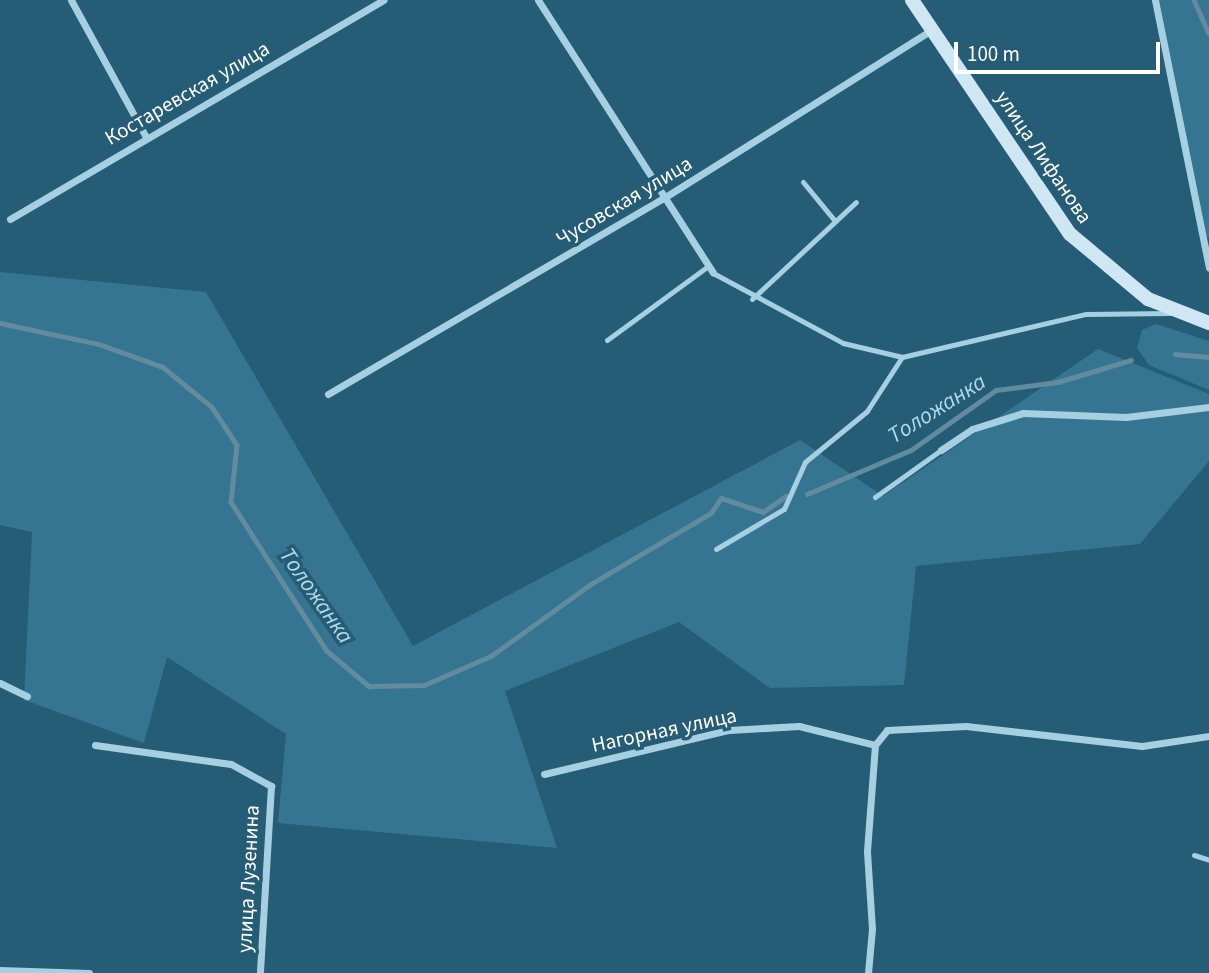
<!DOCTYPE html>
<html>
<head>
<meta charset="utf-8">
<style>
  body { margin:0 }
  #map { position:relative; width:1209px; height:973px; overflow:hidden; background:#255c76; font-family:"Source Sans 3",sans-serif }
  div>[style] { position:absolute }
  .green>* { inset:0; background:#367591 }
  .stream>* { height:4.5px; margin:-2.25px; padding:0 2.25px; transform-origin:2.25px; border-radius:2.25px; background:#638b9e }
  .lane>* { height:5px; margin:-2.5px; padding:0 2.5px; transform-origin:2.5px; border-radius:2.5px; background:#a6d0e2 }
  .street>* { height:7px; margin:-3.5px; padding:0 3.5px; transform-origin:3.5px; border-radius:3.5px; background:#a6d0e2 }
  .secondary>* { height:14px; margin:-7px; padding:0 7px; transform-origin:7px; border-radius:7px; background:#cfe7f3 }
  span { translate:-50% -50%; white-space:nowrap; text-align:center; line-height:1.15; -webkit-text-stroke:7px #255c76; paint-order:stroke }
  .street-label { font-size:21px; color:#fff }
  .water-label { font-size:23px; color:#b1d9ea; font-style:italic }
  .scale { position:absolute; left:954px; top:42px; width:206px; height:32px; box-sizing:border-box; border:4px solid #fff; border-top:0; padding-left:9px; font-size:21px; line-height:24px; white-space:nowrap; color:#fff; -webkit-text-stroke:5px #255c76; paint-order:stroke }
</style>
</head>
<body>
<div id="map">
  <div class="green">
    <div style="clip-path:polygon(1159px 0,1209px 0,1209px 238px,1200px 235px)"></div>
    <div style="clip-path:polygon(0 272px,206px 292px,413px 646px,800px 440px,883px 496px,1098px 349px,1209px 394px,1209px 461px,1140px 544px,916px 566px,904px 685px,770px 688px,679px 622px,505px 691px,557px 848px,278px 823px,286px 734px,167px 657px,144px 743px,24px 700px,32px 532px,0 525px)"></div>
    <div style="clip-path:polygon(1156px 324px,1209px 341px,1209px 390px,1149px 365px,1137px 348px,1142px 330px)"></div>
  </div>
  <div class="stream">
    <div style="left:1194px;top:0;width:36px;rotate:66deg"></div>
    <div style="left:0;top:323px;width:101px;rotate:12deg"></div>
    <div style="left:99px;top:344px;width:68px;rotate:19.8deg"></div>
    <div style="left:163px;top:367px;width:63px;rotate:39.2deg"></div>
    <div style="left:212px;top:407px;width:45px;rotate:56.7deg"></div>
    <div style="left:237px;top:445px;width:57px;rotate:96deg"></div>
    <div style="left:231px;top:502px;width:177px;rotate:57.2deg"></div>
    <div style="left:327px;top:651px;width:55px;rotate:39.8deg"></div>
    <div style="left:369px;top:686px;width:55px;rotate:-1deg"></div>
    <div style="left:424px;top:685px;width:73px;rotate:-23.4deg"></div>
    <div style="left:491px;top:656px;width:123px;rotate:-35.8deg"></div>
    <div style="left:591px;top:584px;width:139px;rotate:-30.6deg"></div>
    <div style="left:711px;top:513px;width:18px;rotate:-56deg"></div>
    <div style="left:721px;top:498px;width:44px;rotate:18.4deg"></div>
    <div style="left:763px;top:512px;width:28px;rotate:-35deg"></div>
    <div style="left:1175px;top:354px;width:34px;rotate:5deg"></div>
    <div style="left:807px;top:494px;width:113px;rotate:-22.9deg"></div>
    <div style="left:911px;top:450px;width:104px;rotate:-35.2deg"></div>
    <div style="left:996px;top:390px;width:63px;rotate:-7.4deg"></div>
    <div style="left:1058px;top:382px;width:76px;rotate:-16.8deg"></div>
  </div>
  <div class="lane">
    <div style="left:803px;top:182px;width:50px;rotate:50.6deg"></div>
    <div style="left:713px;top:273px;width:148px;rotate:28.3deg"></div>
    <div style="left:843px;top:343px;width:61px;rotate:13.3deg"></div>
    <div style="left:902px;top:357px;width:189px;rotate:-13.2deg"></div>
    <div style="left:1086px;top:314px;width:84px;rotate:-0.7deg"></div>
    <div style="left:752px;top:299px;width:142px;rotate:-43deg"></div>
    <div style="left:607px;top:340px;width:125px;rotate:-36.2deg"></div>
    <div style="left:875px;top:497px;width:81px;rotate:-35.5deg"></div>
    <div style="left:716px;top:549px;width:79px;rotate:-30.5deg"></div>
    <div style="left:784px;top:509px;width:51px;rotate:-65.9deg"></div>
    <div style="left:805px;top:462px;width:80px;rotate:-39.4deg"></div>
    <div style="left:867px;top:411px;width:64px;rotate:-57.1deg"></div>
    <div style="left:1194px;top:855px;width:16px;rotate:18deg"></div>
  </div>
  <div class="street">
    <div style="left:71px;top:0;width:156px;rotate:61.3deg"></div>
    <div style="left:538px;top:0;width:324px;rotate:57.3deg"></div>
    <div style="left:1155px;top:0;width:273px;rotate:78.6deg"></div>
    <div style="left:10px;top:219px;width:433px;rotate:-30.4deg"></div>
    <div style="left:328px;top:394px;width:387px;rotate:-30.3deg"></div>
    <div style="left:662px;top:199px;width:320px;rotate:-32.1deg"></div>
    <div style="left:941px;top:450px;width:37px;rotate:-34deg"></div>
    <div style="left:972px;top:429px;width:53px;rotate:-17.4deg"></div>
    <div style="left:1023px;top:413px;width:103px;rotate:2.2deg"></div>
    <div style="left:1126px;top:417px;width:84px;rotate:-6.9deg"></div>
    <div style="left:0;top:683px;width:30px;rotate:26deg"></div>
    <div style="left:95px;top:745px;width:137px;rotate:8deg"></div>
    <div style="left:231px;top:764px;width:46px;rotate:28.8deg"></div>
    <div style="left:271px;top:786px;width:187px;rotate:93.4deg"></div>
    <div style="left:544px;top:774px;width:190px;rotate:-13.4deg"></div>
    <div style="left:729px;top:730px;width:70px;rotate:-3.3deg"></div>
    <div style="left:799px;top:726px;width:78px;rotate:14deg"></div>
    <div style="left:0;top:970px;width:89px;rotate:1.9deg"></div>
    <div style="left:868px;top:973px;width:44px;rotate:-84.8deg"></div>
    <div style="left:872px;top:929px;width:78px;rotate:-93.7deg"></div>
    <div style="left:867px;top:851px;width:106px;rotate:-85.7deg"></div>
    <div style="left:875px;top:745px;width:19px;rotate:-51deg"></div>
    <div style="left:887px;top:730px;width:79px;rotate:-2.9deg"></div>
    <div style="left:966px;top:726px;width:177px;rotate:6.5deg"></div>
    <div style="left:1142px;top:746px;width:68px;rotate:-8.5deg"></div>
  </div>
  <div class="secondary">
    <div style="left:912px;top:0;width:282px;rotate:56deg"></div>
    <div style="left:1070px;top:234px;width:102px;rotate:39.8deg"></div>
    <div style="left:1148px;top:299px;width:66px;rotate:21.5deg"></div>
  </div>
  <div class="street-label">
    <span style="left:187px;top:93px;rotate:-30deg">Костаревская улица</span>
    <span style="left:1044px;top:157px;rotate:56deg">улица Лифанова</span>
    <span style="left:624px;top:201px;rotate:-31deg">Чусовская улица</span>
    <span style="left:664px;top:730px;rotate:-12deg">Нагорная улица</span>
    <span style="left:248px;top:879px;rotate:-87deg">улица Лузенина</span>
  </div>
  <div class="water-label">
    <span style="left:937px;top:409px;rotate:-32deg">Толожанка</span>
    <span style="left:316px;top:596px;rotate:55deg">Толожанка</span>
  </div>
  <div class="scale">100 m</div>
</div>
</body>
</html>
